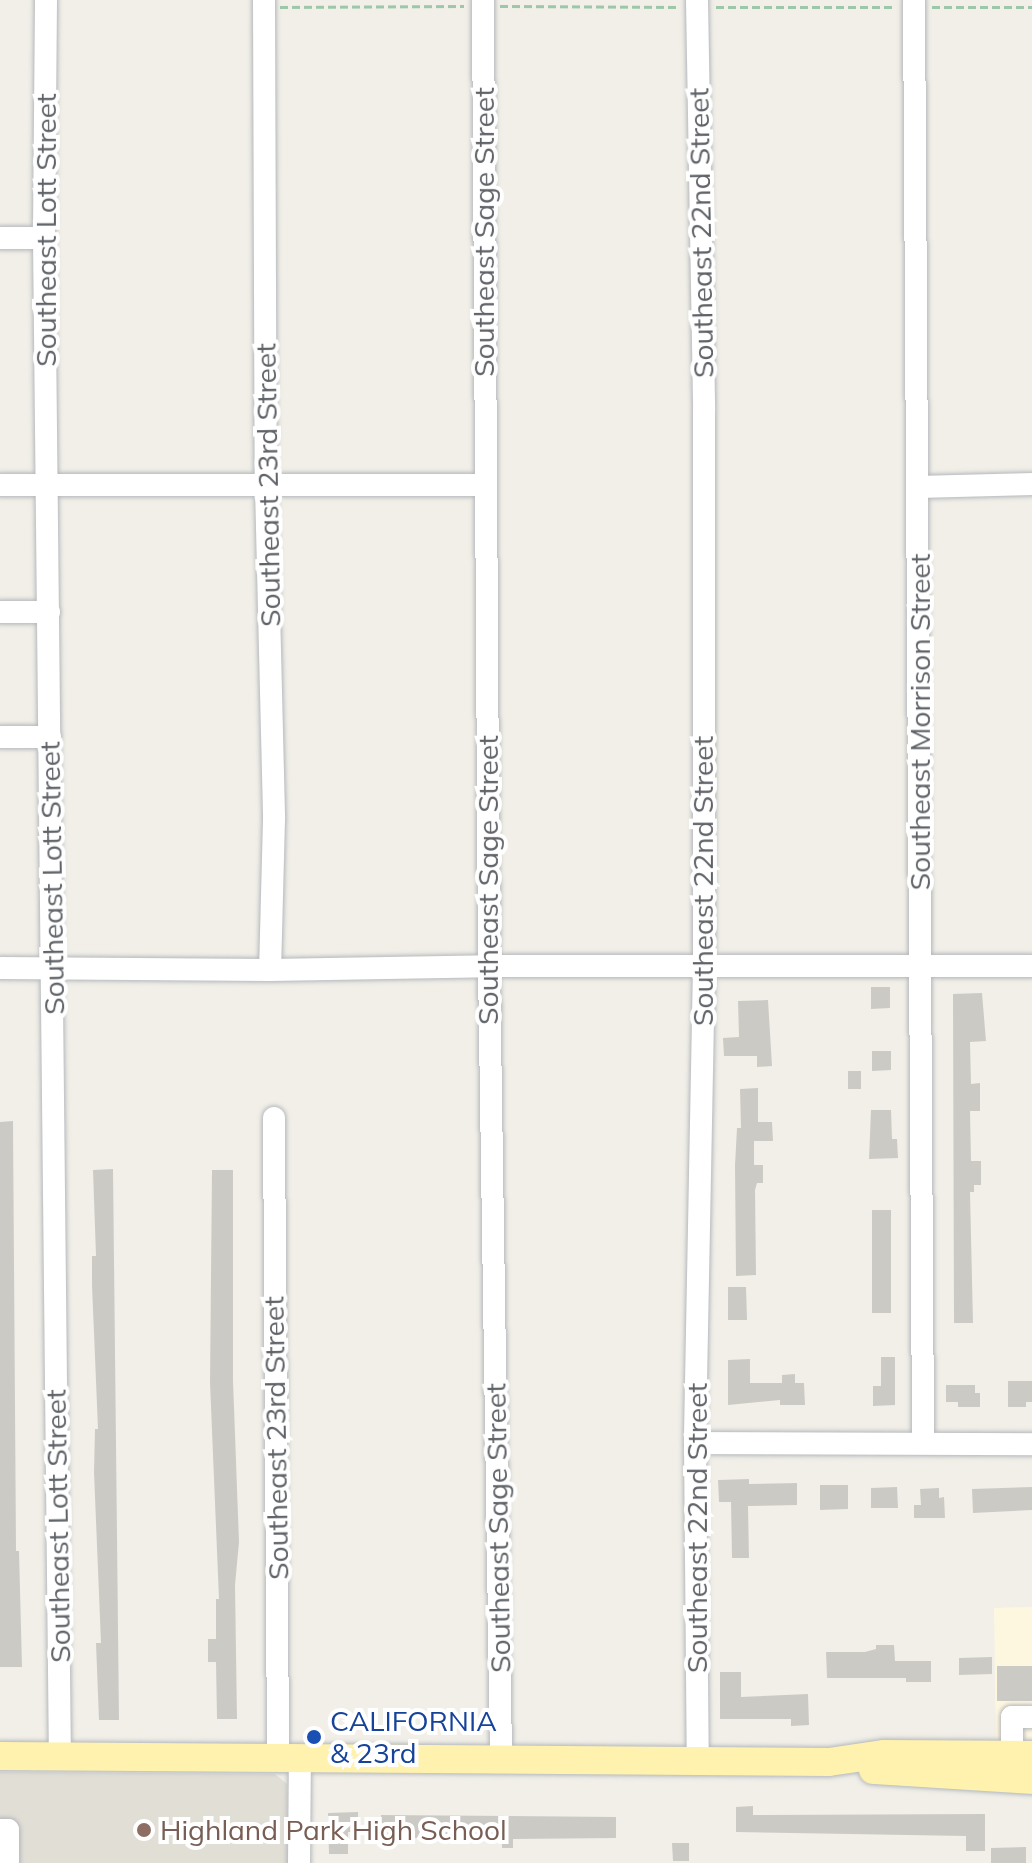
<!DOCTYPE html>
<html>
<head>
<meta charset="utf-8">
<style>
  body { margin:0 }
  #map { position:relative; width:1032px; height:1863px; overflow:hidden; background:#f1efe8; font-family:Mulish,sans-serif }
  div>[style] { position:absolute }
  .commercial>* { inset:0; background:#fef7e0 }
  .education>* { inset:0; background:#e1ded6 }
  .building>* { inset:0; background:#cccac5 }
  .path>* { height:3px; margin-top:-1.5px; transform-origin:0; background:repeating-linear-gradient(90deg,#9cc7a9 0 8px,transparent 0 12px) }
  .roads { filter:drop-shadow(0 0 2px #b5b8bc) drop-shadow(0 0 2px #b5b8bc) }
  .minor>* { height:22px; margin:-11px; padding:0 11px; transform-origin:11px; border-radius:11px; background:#fff }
  .major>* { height:28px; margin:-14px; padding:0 14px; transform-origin:14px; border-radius:14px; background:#fff2af }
  .dots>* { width:22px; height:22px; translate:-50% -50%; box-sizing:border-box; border:4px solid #fff; border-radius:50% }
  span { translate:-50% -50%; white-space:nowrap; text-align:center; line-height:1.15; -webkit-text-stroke:8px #fff; paint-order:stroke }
  .street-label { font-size:28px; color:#5f6368 }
  .transit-label { font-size:28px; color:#164399 }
  .left { translate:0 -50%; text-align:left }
  .education-label { font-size:28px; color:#785e54 }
</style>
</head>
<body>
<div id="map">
  <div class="commercial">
    <div style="clip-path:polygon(1032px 1607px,1032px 1747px,996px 1747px,994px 1608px)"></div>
  </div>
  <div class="education">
    <div style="clip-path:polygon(0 1772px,275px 1774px,287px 1784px,288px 1863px,0 1863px)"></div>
  </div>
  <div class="building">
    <div style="clip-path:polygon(871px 987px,890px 987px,890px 1008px,871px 1009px)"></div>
    <div style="clip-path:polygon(982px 993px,986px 1041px,970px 1042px,971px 1084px,980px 1083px,980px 1111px,970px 1111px,971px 1161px,981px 1161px,981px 1185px,974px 1185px,974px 1192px,970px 1192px,973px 1323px,954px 1323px,953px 994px)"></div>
    <div style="clip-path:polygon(768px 1000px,772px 1066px,757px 1067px,757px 1056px,724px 1056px,723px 1038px,739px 1037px,738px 1001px)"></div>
    <div style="clip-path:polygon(872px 1051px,891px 1051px,891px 1070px,872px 1071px)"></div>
    <div style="clip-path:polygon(848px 1071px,861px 1071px,861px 1089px,848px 1089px)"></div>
    <div style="clip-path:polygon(758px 1088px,758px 1122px,772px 1122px,773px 1141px,754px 1141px,754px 1165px,763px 1165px,763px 1183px,757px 1183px,755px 1190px,756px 1275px,736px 1276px,735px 1165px,737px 1128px,741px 1128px,740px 1089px)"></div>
    <div style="clip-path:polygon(871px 1110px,891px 1110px,892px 1139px,897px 1139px,898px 1158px,869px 1159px)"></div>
    <div style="clip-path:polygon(13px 1121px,16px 1551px,19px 1551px,22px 1667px,0 1667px,0 1122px)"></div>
    <div style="clip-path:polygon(113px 1169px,119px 1720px,99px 1720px,96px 1643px,101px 1643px,94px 1472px,95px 1429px,98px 1429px,92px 1285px,92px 1256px,96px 1256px,93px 1170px)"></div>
    <div style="clip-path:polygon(212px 1170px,233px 1170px,233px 1380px,239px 1542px,235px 1585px,237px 1719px,217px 1719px,216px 1662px,208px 1662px,208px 1639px,216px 1639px,216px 1599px,219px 1599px,210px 1383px)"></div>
    <div style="clip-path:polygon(872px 1210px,891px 1210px,891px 1313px,872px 1313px)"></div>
    <div style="clip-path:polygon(728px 1287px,746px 1287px,747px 1320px,728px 1320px)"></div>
    <div style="clip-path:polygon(881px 1357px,895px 1357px,895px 1405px,873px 1406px,873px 1386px,881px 1386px)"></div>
    <div style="clip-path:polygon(750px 1359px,750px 1383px,782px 1383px,782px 1375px,795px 1374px,795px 1383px,804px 1383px,805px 1405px,780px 1405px,780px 1400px,728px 1405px,728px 1360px)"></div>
    <div style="clip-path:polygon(1008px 1381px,1032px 1381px,1032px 1402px,1026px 1402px,1026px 1407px,1008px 1407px)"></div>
    <div style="clip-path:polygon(946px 1385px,975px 1385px,975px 1393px,980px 1393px,980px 1407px,958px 1407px,958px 1402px,946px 1402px)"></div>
    <div style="clip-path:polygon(749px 1479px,749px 1484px,797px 1483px,797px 1505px,748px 1506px,749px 1558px,732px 1558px,731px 1502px,719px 1502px,718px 1480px)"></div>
    <div style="clip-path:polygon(820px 1485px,848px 1485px,848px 1509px,820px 1510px)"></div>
    <div style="clip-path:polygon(897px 1487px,898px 1508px,871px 1508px,871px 1488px)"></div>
    <div style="clip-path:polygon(1032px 1487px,1032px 1510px,973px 1513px,972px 1489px)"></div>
    <div style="clip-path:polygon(939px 1488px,939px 1498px,944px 1497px,945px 1518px,914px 1518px,914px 1505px,921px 1505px,920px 1489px)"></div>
    <div style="clip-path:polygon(876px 1645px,894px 1645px,895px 1661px,931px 1661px,931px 1682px,906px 1682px,906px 1678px,827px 1678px,826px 1652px,865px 1652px,876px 1649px)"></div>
    <div style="clip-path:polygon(992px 1657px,992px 1674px,959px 1675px,959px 1658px)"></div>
    <div style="clip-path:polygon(997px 1666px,1032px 1666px,1032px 1701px,997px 1701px)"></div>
    <div style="clip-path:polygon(720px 1672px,741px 1672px,741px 1697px,808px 1694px,809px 1725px,791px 1726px,791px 1719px,720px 1719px)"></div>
    <div style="clip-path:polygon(753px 1806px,753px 1815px,985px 1814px,985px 1851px,966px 1851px,966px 1836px,736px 1832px,736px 1807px)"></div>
    <div style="clip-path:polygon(358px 1812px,358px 1832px,348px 1832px,348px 1854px,329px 1854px,328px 1813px)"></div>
    <div style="clip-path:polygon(381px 1815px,616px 1817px,616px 1838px,513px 1839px,513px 1848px,502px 1848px,502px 1839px,479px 1839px,479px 1836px,382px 1839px)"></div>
    <div style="clip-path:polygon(672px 1843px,689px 1843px,689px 1861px,673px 1861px)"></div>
    <div style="clip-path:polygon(1026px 1847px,1026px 1863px,991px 1863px,991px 1848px)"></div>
  </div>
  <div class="path">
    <div style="left:500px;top:6px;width:180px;rotate:0.3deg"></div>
    <div style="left:280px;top:7px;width:184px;rotate:-0.3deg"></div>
    <div style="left:716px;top:7px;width:180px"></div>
    <div style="left:932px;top:7px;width:100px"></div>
  </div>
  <div class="roads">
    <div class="minor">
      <div style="left:46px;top:0;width:238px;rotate:90.5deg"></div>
      <div style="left:44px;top:238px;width:1519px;rotate:89.4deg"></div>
      <div style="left:264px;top:0;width:487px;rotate:89.8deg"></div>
      <div style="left:266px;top:487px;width:332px;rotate:88.6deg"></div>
      <div style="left:274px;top:819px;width:151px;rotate:91.5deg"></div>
      <div style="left:483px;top:0;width:966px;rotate:89.64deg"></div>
      <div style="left:489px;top:966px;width:794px;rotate:89.13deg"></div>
      <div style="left:697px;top:0;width:411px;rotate:89deg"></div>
      <div style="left:704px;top:411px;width:555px;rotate:90deg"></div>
      <div style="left:704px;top:966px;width:477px;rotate:91.1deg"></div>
      <div style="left:695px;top:1443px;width:318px;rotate:89.5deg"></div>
      <div style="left:914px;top:0;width:1443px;rotate:89.64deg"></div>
      <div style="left:0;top:238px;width:44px"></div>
      <div style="left:0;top:485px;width:486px"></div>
      <div style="left:919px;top:487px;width:113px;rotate:-1.5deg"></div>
      <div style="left:0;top:612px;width:49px"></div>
      <div style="left:0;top:737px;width:50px"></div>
      <div style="left:0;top:968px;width:270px;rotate:0.4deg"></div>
      <div style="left:270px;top:970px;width:219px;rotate:-1deg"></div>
      <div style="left:489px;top:966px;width:543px"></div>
      <div style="left:274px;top:1118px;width:640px;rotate:89.64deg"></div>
      <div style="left:695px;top:1443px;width:337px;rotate:0.2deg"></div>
      <div style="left:1012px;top:1755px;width:38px;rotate:-90deg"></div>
      <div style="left:1012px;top:1717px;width:20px"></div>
      <div style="left:0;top:1830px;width:8px"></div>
      <div style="left:8px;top:1830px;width:33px;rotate:90deg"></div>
      <div style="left:299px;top:1863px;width:105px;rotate:-89.5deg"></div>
    </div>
    <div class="major">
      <div style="left:0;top:1756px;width:829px;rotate:0.41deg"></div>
      <div style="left:829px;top:1762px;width:56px;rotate:-8.3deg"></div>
      <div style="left:884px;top:1754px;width:148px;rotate:0.4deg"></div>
      <div style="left:873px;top:1770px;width:159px;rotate:3.6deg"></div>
    </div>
  </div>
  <div class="dots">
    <div style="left:314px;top:1737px;background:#1a4fb4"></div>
    <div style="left:144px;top:1830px;background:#8d6e63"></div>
  </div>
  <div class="street-label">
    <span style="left:46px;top:230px;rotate:-90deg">Southeast Lott Street</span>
    <span style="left:484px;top:232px;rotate:-90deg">Southeast Sage Street</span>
    <span style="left:701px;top:233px;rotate:-91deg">Southeast 22nd Street</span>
    <span style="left:268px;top:485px;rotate:-91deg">Southeast 23rd Street</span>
    <span style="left:920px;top:722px;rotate:-90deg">Southeast Morrison Street</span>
    <span style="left:52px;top:878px;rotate:-91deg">Southeast Lott Street</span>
    <span style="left:488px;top:880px;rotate:-90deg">Southeast Sage Street</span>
    <span style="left:703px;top:881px;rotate:-90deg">Southeast 22nd Street</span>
    <span style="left:276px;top:1438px;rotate:-91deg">Southeast 23rd Street</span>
    <span style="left:58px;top:1526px;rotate:-91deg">Southeast Lott Street</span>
    <span style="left:498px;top:1528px;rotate:-91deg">Southeast Sage Street</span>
    <span style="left:697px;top:1528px;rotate:-90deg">Southeast 22nd Street</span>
  </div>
  <div class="transit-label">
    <span class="left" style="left:330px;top:1737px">CALIFORNIA<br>&amp; 23rd</span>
  </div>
  <div class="education-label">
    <span class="left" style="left:160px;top:1830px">Highland Park High School</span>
  </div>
</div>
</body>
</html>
